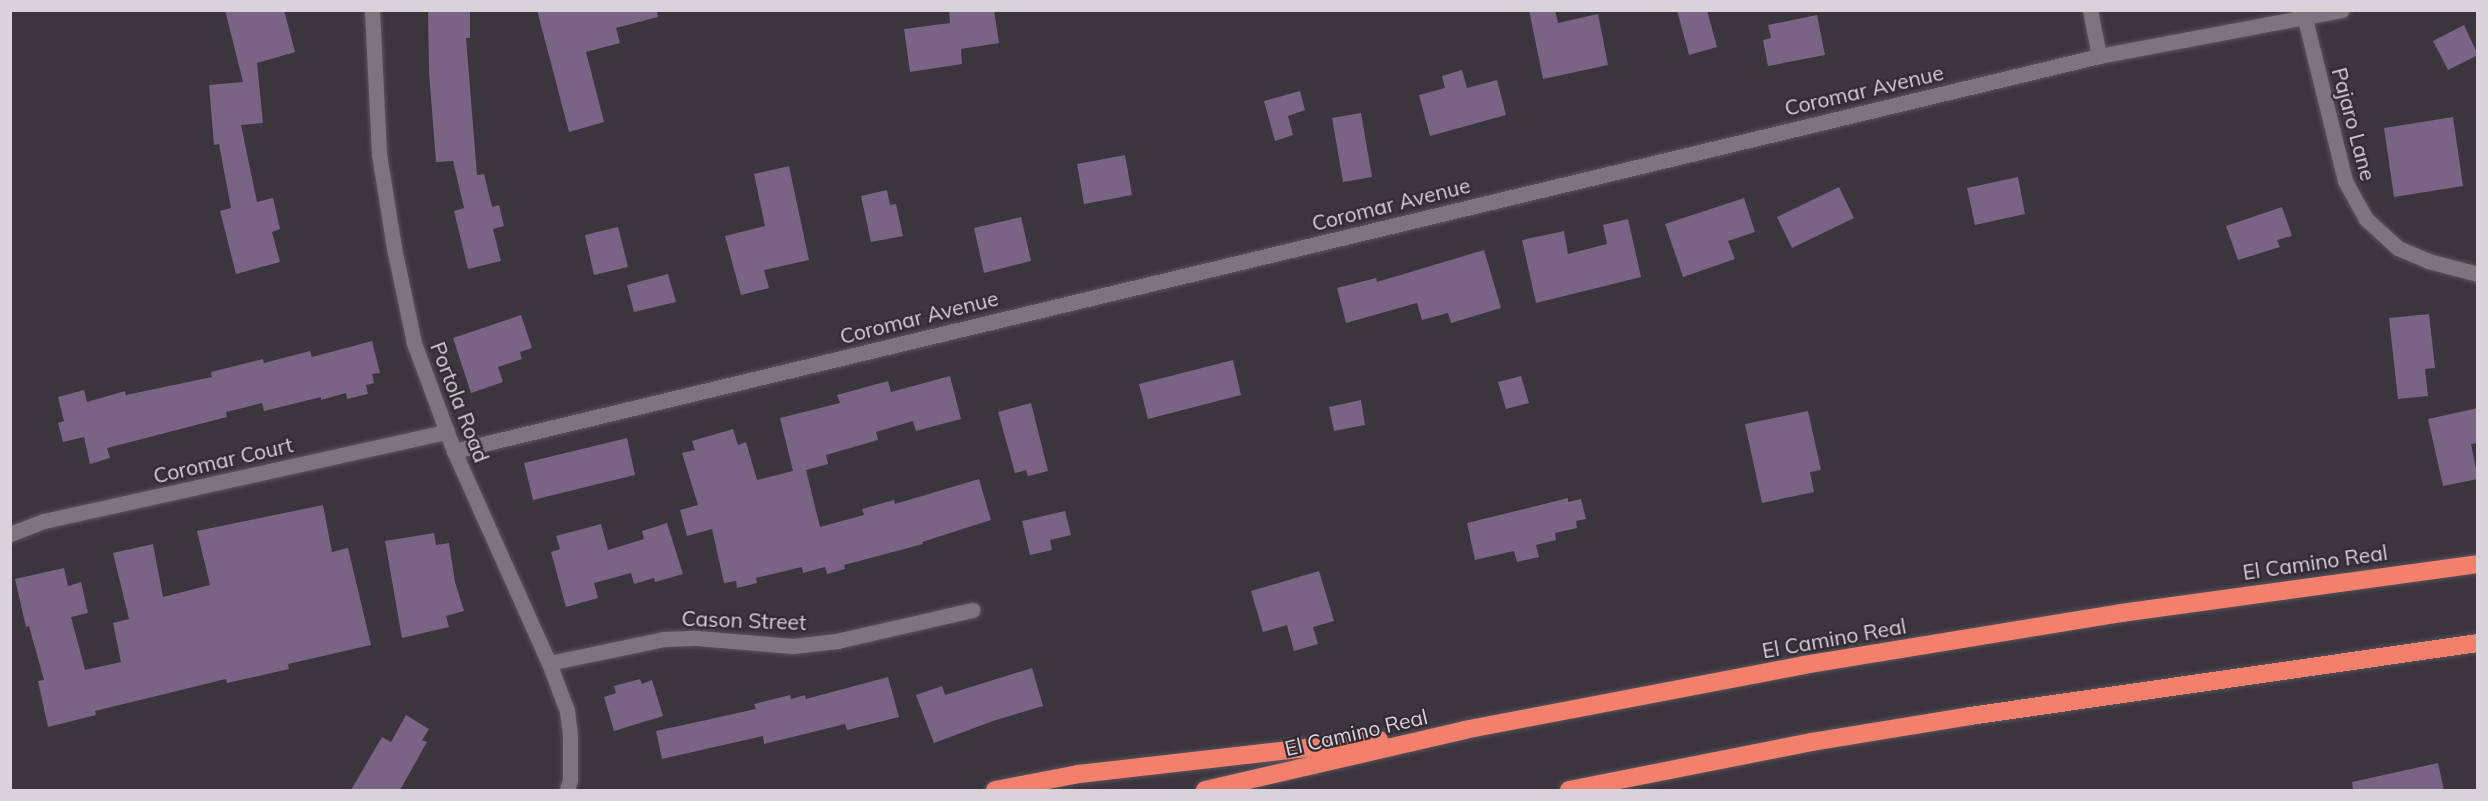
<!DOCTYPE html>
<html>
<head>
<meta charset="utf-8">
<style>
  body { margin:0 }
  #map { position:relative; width:2488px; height:801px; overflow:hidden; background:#3b353e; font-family:Mulish,sans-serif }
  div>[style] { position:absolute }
  .building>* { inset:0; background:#7a6384 }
  .roads { filter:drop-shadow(0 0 2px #58545b) drop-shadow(0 0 2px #58545b) }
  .street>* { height:15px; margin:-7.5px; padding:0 7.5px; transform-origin:7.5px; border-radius:7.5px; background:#7c7580 }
  .secondary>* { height:15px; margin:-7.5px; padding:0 7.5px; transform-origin:7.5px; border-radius:7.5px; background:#7c7580 }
  .highway>* { height:18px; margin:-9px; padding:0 9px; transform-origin:9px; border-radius:9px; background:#f3806c }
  span { translate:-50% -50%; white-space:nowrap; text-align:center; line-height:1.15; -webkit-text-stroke:4.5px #312b34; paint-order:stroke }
  .street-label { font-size:21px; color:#d7d3d8 }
  .frame { position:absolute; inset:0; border:12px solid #d7d3d8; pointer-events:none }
</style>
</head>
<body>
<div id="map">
  <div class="building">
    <div style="clip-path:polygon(225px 10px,284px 10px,295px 52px,257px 63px,263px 123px,241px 125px,257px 202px,273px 198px,280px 229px,272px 232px,280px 262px,236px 274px,220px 211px,231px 208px,219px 144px,214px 145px,209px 85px,243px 82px)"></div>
    <div style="clip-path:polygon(428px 10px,470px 10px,470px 38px,466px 38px,477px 175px,484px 174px,492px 207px,499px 205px,504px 226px,493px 229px,501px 261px,468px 269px,454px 211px,464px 208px,453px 161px,436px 162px,429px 72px)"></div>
    <div style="clip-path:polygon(537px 10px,657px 10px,658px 17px,616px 28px,620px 43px,586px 52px,604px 122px,569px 132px)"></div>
    <div style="clip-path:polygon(949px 10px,994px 10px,999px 43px,961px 49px,962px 64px,910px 72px,904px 29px,950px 23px)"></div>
    <div style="clip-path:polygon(1529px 10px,1555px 10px,1558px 23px,1598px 14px,1608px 65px,1543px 79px)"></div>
    <div style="clip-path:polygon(1677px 10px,1707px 10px,1717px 47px,1689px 55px)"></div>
    <div style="clip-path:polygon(1817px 15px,1825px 55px,1768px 66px,1763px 40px,1771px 38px,1768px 25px)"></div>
    <div style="clip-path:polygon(2464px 25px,2478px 55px,2448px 70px,2433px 41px)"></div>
    <div style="clip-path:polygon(1462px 70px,1467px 88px,1497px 80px,1506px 115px,1430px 136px,1419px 95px,1445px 88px,1442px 76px)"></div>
    <div style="clip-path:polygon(1300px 91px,1305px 110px,1288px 116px,1293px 135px,1275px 141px,1264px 101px)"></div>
    <div style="clip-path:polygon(1361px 113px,1372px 177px,1343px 182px,1332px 118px)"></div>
    <div style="clip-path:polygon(2453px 117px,2463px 186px,2394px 197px,2384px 128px)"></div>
    <div style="clip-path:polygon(1125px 155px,1132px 195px,1084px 204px,1077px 164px)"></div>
    <div style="clip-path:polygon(789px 166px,809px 260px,764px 270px,769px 288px,741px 295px,725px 236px,765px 226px,754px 174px)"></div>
    <div style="clip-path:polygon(2018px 177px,2025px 214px,1975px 225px,1967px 188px)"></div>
    <div style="clip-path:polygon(1839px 187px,1854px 218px,1792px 248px,1777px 217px)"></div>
    <div style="clip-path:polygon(887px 190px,890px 205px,896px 204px,903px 236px,871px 242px,861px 196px)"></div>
    <div style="clip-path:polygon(1744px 198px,1755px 232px,1728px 241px,1735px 259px,1683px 277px,1665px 224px)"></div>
    <div style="clip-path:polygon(2282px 207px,2292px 236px,2277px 240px,2280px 247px,2238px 260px,2226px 226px)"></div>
    <div style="clip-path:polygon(1021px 217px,1031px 261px,984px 273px,974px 228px)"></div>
    <div style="clip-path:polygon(1628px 219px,1641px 277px,1536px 303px,1522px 240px,1564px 231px,1568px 254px,1607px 244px,1603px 225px)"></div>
    <div style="clip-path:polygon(618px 227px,628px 267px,594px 275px,585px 235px)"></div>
    <div style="clip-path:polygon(1484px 250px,1501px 308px,1451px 323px,1448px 313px,1422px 320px,1417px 303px,1346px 323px,1337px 288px,1376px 278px,1377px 282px)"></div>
    <div style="clip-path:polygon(668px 274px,676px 302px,634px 312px,627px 285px)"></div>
    <div style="clip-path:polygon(2429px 314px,2435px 368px,2425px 369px,2428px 396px,2398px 399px,2389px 318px)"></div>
    <div style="clip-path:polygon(521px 315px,532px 348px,520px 352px,522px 359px,498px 367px,503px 382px,471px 393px,453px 338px)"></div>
    <div style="clip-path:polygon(372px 341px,380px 373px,372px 374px,374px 383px,366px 385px,368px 394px,347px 399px,346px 393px,321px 400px,321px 397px,264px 411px,262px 403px,226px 412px,227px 417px,107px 448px,110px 458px,90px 464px,84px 437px,63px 442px,58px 423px,64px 421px,58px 397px,84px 390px,87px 402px,125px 391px,126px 395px,212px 377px,211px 372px,263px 359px,264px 363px,310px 351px,312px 357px)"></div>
    <div style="clip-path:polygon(1233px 360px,1241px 395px,1148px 419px,1139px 384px)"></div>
    <div style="clip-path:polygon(950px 376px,961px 419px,916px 431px,913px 421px,876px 432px,878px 440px,826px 455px,828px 464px,806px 470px,820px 527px,864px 515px,862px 509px,894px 500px,895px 504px,979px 479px,991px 520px,922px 542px,923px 544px,844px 565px,845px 569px,827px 574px,825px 567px,803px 573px,802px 567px,756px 578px,757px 583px,737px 588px,736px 581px,724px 583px,712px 529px,687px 536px,680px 510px,698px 505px,682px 453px,695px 450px,692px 441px,733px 429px,738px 445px,746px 442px,757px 480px,793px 471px,780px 418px,840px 403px,837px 395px,888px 381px,891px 392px)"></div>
    <div style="clip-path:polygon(1521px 376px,1529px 403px,1506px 409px,1498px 382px)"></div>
    <div style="clip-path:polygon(1361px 400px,1365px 425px,1334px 431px,1329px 407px)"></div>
    <div style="clip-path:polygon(1031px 403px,1048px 471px,1028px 476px,1026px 470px,1015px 473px,998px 412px)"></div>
    <div style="clip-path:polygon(2478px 408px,2478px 443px,2471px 444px,2478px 479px,2443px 486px,2428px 419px)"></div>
    <div style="clip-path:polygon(1808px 411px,1821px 470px,1810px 472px,1814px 492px,1762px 503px,1745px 424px)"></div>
    <div style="clip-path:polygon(627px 438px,635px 475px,533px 500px,524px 463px)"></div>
    <div style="clip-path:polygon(1568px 498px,1568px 502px,1581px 499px,1586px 519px,1576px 521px,1577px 528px,1555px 533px,1556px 540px,1536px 545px,1539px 557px,1517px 562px,1514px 551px,1475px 560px,1467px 523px)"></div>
    <div style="clip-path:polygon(323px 505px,332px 552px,348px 548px,371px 645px,288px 664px,289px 669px,227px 683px,226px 679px,95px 711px,96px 715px,48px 727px,38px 681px,44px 680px,29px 626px,26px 627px,15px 579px,64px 568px,68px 586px,81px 582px,88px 613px,71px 617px,85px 670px,121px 662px,113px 623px,129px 619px,113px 553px,153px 544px,163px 597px,210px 585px,197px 531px)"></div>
    <div style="clip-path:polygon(1065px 511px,1071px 535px,1050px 540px,1052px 550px,1030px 555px,1022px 521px)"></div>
    <div style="clip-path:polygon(667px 523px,683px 574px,655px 582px,654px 578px,634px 584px,631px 573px,594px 583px,598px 598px,566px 607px,551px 552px,560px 549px,556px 536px,601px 524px,608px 550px,644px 539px,642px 531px)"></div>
    <div style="clip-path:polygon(434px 533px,436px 545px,449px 543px,455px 582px,464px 611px,446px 616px,449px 627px,402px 638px,385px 541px)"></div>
    <div style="clip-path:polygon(1319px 571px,1334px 621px,1313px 627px,1318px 644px,1294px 651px,1287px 625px,1263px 632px,1251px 591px)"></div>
    <div style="clip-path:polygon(1032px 668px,1043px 706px,993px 721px,934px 743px,916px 695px,942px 686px,945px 695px)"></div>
    <div style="clip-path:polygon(888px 677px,899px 717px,847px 730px,845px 724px,764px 744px,763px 736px,662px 759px,656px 731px,756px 709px,754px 704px,790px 695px,791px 699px,805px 695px,806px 699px)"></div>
    <div style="clip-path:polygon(640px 679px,642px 684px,652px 680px,663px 716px,614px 731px,604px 697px,616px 693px,614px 686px)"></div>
    <div style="clip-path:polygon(406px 715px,429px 729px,422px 740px,427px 742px,400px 790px,351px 790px,382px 737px,391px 742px)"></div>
    <div style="clip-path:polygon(2438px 763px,2444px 790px,2353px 790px,2352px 782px)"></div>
  </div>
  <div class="roads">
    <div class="street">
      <div style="left:2090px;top:10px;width:47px;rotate:78.9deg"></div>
      <div style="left:2305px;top:19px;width:167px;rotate:76.1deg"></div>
      <div style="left:2345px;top:181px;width:43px;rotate:61.1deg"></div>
      <div style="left:2366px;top:219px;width:43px;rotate:42.2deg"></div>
      <div style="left:2398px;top:248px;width:33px;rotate:23deg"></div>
      <div style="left:2428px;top:261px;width:52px;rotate:14.6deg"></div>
      <div style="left:454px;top:451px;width:1692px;rotate:-13.5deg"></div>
      <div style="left:2099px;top:56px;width:247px;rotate:-10.7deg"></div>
      <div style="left:10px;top:534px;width:36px;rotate:-21deg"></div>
      <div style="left:44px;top:521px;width:413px;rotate:-12.5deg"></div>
      <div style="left:549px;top:663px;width:117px;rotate:-11.8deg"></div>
      <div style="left:664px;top:639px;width:33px;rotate:-2deg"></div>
      <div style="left:697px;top:638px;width:96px;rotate:4.8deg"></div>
      <div style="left:793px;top:646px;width:44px;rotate:-6.5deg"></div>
      <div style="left:837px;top:641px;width:139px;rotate:-12.9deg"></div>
    </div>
    <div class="secondary">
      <div style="left:372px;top:10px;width:144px;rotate:87.2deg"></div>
      <div style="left:379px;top:154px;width:95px;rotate:80.9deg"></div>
      <div style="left:394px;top:248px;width:97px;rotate:78.1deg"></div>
      <div style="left:414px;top:343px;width:115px;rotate:69.7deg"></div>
      <div style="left:454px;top:451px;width:232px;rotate:65.9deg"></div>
      <div style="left:549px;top:663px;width:51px;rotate:69.4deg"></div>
      <div style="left:567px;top:711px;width:26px;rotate:83deg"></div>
      <div style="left:570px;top:737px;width:43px;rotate:90deg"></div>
      <div style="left:570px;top:780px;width:10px;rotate:107deg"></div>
    </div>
    <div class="highway">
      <div style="left:995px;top:790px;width:86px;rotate:-10.8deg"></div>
      <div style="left:1079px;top:774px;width:302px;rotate:-6.5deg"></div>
      <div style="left:1205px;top:790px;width:266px;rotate:-13deg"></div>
      <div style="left:1464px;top:730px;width:346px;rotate:-10.8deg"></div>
      <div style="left:1804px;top:665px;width:321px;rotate:-9.3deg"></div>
      <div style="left:2121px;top:613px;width:360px;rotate:-7.8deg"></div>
      <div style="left:1569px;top:790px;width:248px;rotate:-11.2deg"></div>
      <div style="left:1812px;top:742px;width:160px;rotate:-9.3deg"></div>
      <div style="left:1970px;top:716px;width:513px;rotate:-8.18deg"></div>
    </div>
  </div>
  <div class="street-label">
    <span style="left:1864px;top:90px;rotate:-13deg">Coromar Avenue</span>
    <span style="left:2354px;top:124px;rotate:75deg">Pajaro Lane</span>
    <span style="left:1391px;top:204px;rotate:-14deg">Coromar Avenue</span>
    <span style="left:919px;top:317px;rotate:-14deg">Coromar Avenue</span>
    <span style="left:460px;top:402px;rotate:69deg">Portola Road</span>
    <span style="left:223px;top:460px;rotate:-13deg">Coromar Court</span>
    <span style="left:2315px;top:562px;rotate:-8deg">El Camino Real</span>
    <span style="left:744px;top:620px;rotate:2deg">Cason Street</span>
    <span style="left:1834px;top:638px;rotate:-10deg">El Camino Real</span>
    <span style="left:1356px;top:732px;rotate:-13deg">El Camino Real</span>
  </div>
  <div class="frame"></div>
</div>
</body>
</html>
